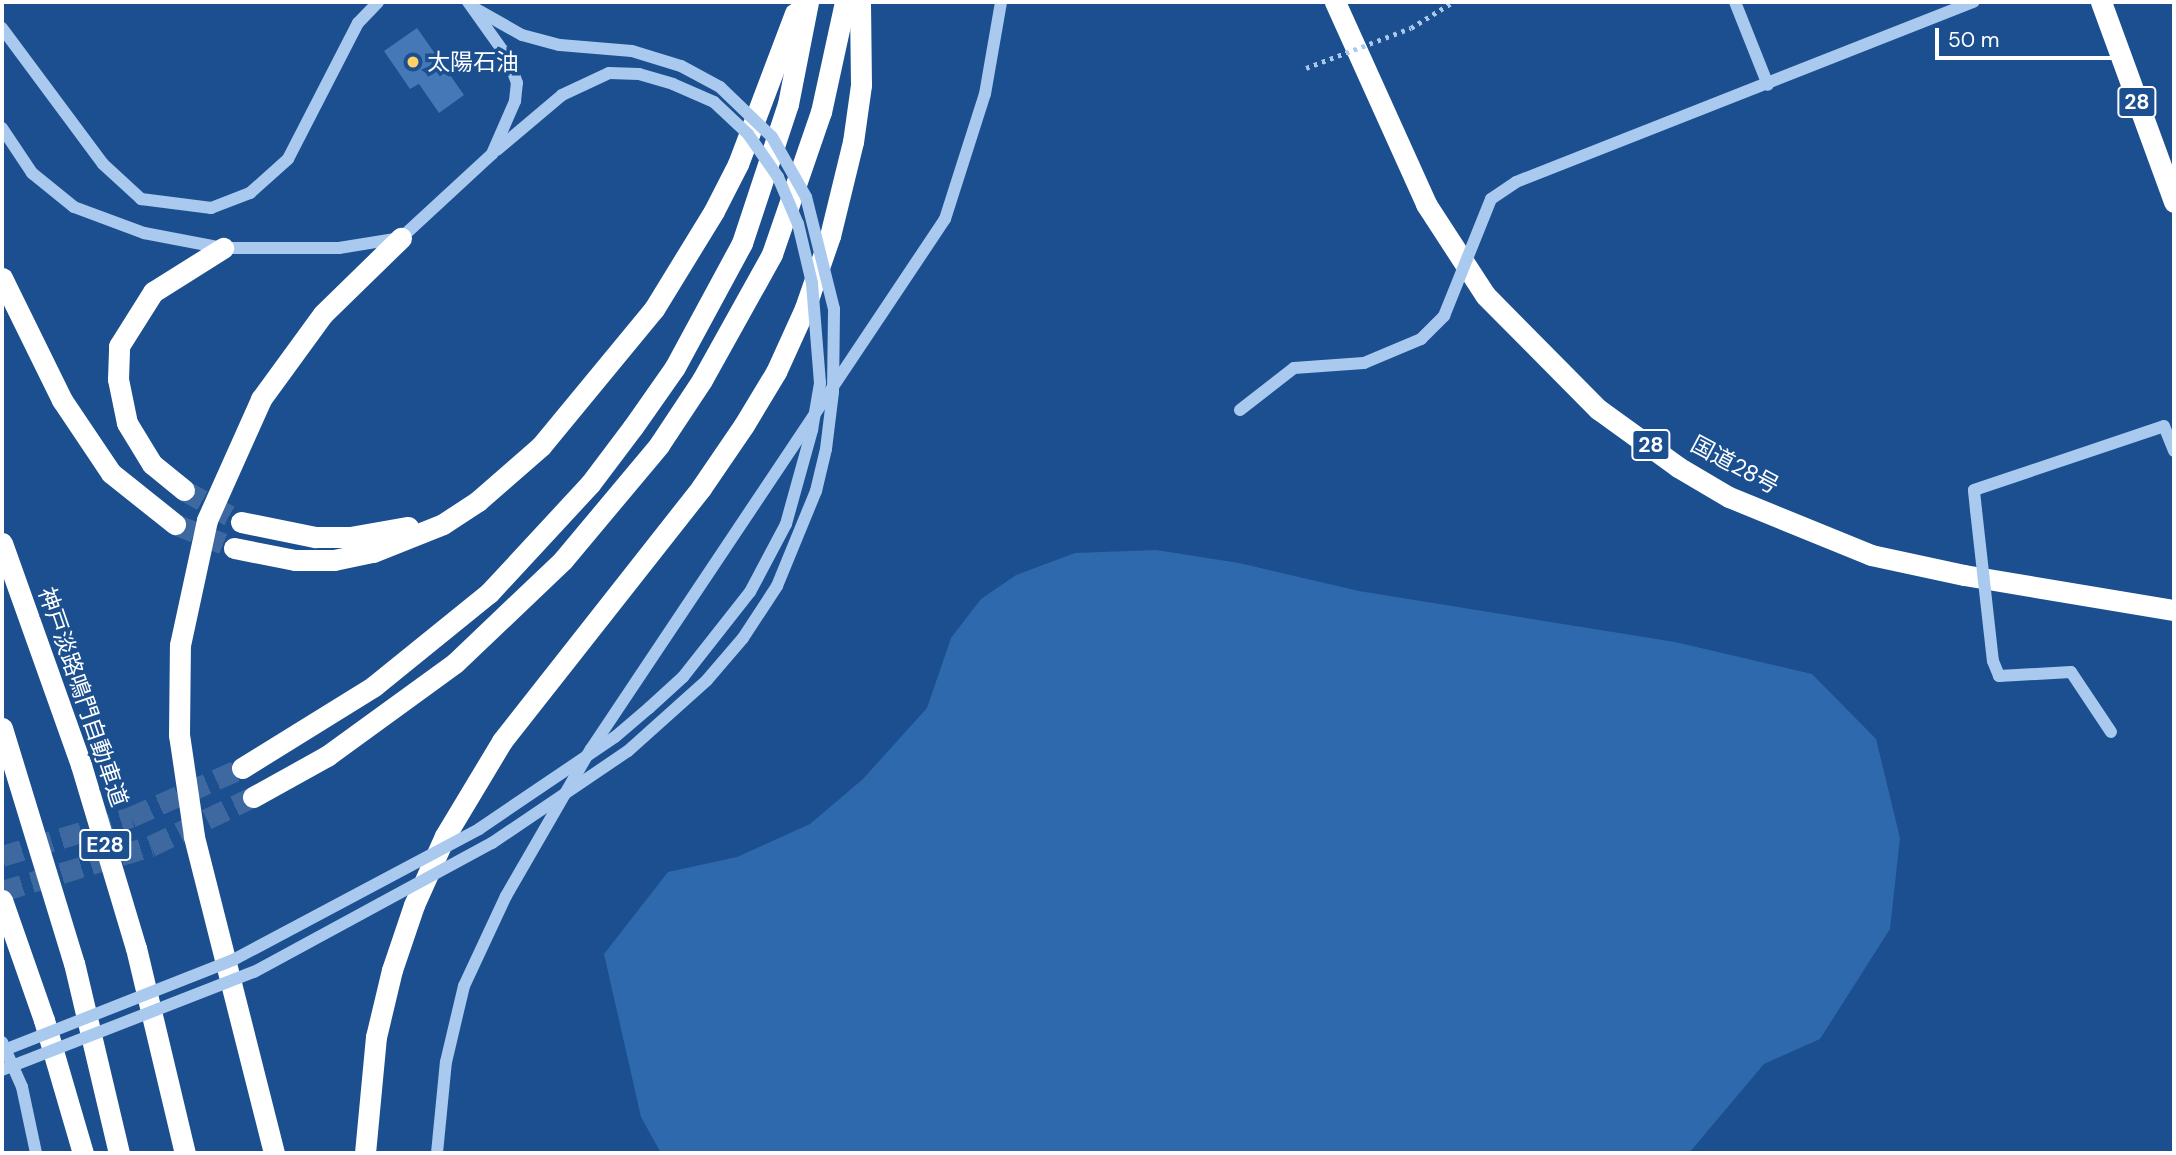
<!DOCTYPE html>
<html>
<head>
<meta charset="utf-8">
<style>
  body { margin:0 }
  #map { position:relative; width:2176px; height:1155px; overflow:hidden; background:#1b4f8f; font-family:"DM Sans","Noto Sans JP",sans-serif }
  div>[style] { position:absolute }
  .green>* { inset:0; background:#2e69ad }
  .building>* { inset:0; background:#4478b7 }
  .highway-tunnel>* { height:21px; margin-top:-10.5px; transform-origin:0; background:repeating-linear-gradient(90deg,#3d69a0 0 21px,transparent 0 31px) }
  .path>* { height:4.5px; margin-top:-2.25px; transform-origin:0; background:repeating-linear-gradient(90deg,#a9c9ee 0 3.5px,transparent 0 8.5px) }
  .minor>* { height:12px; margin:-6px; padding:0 6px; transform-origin:6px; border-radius:6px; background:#a9c9ee }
  .highway>* { height:21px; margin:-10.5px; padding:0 10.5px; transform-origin:10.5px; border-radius:10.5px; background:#fff }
  .path-bridge>* { height:4.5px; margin-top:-2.25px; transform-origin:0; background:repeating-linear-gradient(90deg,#a9c9ee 0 3.5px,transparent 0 8.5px) }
  .minor-bridge>* { height:12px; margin:-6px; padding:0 6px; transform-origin:6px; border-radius:6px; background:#a9c9ee }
  .dots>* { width:19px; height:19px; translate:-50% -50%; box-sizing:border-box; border:4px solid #1b4f8f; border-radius:50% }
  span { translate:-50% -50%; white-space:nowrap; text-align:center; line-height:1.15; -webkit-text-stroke:7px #1b4f8f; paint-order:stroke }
  .shield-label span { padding:2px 5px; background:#1b4f8f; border:2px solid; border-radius:5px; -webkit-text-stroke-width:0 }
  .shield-label { font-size:21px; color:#fff; font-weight:700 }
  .poi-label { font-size:23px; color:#fff }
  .left { translate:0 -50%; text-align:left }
  .street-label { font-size:23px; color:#fff }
  .frame { position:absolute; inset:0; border:4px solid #fff; pointer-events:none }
  .scale { position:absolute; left:1935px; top:28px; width:187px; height:32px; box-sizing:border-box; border:4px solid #fff; border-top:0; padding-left:9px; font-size:21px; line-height:24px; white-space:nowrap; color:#fff; -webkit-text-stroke:5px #1b4f8f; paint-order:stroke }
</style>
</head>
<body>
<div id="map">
  <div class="green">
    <div style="clip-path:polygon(1156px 550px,1239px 563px,1359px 591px,1675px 642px,1812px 674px,1876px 739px,1900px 838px,1890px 929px,1820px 1039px,1764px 1064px,1689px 1153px,661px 1153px,641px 1117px,604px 954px,668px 872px,737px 857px,810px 824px,863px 779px,927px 708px,951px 638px,981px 599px,1016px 575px,1075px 553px)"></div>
  </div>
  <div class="building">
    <div style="clip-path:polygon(417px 28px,464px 95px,439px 113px,419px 84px,410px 89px,384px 51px)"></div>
  </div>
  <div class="highway-tunnel">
    <div style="left:184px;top:490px;width:65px;rotate:29.3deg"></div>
    <div style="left:175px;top:524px;width:64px;rotate:22.1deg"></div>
    <div style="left:2px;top:856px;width:135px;rotate:-16.8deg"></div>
    <div style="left:131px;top:817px;width:121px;rotate:-23.8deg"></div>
    <div style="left:2px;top:891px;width:156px;rotate:-16.8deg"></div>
    <div style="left:151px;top:846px;width:113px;rotate:-25.7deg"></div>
  </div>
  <div class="path">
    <div style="left:1411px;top:28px;width:49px;rotate:-31.8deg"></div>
  </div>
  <div class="minor">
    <div style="left:1735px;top:2px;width:89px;rotate:68.3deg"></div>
    <div style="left:476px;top:9px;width:53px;rotate:29.5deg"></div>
    <div style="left:522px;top:35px;width:39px;rotate:15deg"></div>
    <div style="left:560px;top:45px;width:72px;rotate:4.8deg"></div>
    <div style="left:632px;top:51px;width:51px;rotate:17deg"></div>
    <div style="left:2px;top:28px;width:169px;rotate:53.4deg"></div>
    <div style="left:103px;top:164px;width:52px;rotate:42.6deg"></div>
    <div style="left:141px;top:199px;width:71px;rotate:7.3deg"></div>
    <div style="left:211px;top:208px;width:42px;rotate:-21deg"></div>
    <div style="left:250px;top:193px;width:51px;rotate:-41.8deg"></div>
    <div style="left:288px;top:159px;width:153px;rotate:-62.8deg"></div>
    <div style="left:358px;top:23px;width:29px;rotate:-46deg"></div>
    <div style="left:2px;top:128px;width:54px;rotate:56.3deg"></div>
    <div style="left:32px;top:173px;width:54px;rotate:39deg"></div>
    <div style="left:74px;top:207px;width:75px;rotate:20.4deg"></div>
    <div style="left:144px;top:233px;width:80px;rotate:10.8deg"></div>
    <div style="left:223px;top:248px;width:116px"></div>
    <div style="left:339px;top:248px;width:63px;rotate:-9.2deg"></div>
    <div style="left:401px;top:238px;width:124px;rotate:-42.7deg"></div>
    <div style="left:492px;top:154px;width:58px;rotate:-66.5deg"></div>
    <div style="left:515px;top:101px;width:18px;rotate:-84deg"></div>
    <div style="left:517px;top:83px;width:27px;rotate:-110deg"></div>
    <div style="left:508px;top:58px;width:69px;rotate:-125.5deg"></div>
    <div style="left:497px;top:150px;width:85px;rotate:-40.2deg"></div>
    <div style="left:562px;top:95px;width:52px;rotate:-25.1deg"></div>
    <div style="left:609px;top:73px;width:30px;rotate:2deg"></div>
    <div style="left:639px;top:74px;width:35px;rotate:16deg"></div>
    <div style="left:1491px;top:199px;width:30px;rotate:-34deg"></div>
    <div style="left:1516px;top:182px;width:492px;rotate:-21.5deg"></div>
    <div style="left:1240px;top:410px;width:68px;rotate:-37.9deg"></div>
    <div style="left:1294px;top:368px;width:70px;rotate:-4.1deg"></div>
    <div style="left:1364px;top:363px;width:62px;rotate:-22.8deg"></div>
    <div style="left:1421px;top:339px;width:33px;rotate:-45deg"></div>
    <div style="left:1976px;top:510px;width:20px;rotate:-96deg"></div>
    <div style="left:1974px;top:490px;width:200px;rotate:-18.6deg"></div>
    <div style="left:2164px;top:426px;width:27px;rotate:68deg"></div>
    <div style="left:1993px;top:661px;width:16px;rotate:68deg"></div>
    <div style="left:1999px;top:676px;width:72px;rotate:-3.2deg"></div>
    <div style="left:2071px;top:672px;width:72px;rotate:56.3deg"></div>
    <div style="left:2px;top:1042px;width:49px;rotate:66deg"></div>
    <div style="left:22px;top:1087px;width:67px;rotate:78deg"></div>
    <div style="left:437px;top:1153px;width:91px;rotate:-84.4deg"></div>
    <div style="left:446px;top:1062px;width:78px;rotate:-76.7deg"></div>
    <div style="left:464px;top:986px;width:99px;rotate:-65deg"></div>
    <div style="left:506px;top:896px;width:170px;rotate:-60deg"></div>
    <div style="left:591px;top:749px;width:637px;rotate:-56.26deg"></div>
    <div style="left:945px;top:219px;width:131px;rotate:-72.3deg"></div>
    <div style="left:985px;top:94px;width:93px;rotate:-80.1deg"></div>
  </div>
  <div class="highway">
    <div style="left:1335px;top:2px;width:222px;rotate:65.7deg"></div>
    <div style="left:1426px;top:204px;width:108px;rotate:57deg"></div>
    <div style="left:1485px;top:295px;width:161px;rotate:45.3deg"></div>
    <div style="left:1598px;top:409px;width:99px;rotate:35.9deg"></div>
    <div style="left:1678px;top:467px;width:59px;rotate:30.5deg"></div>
    <div style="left:1729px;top:497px;width:153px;rotate:22.2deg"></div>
    <div style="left:1871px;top:555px;width:95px;rotate:12.1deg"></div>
    <div style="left:1964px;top:575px;width:213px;rotate:9.5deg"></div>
    <div style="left:2101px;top:2px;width:213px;rotate:69.9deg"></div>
    <div style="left:2px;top:278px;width:136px;rotate:63.8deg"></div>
    <div style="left:62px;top:400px;width:88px;rotate:56.1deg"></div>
    <div style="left:111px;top:473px;width:82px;rotate:38.6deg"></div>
    <div style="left:184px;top:490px;width:41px;rotate:-140.9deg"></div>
    <div style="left:152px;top:464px;width:48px;rotate:-121.4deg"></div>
    <div style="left:127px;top:423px;width:45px;rotate:-101.6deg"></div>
    <div style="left:118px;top:379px;width:33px;rotate:-88deg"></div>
    <div style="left:119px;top:346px;width:64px;rotate:-57.8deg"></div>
    <div style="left:153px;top:292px;width:83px;rotate:-32.2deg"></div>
    <div style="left:241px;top:522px;width:76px;rotate:11.5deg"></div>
    <div style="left:315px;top:537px;width:35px"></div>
    <div style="left:350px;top:537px;width:59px;rotate:-9.8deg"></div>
    <div style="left:2px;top:543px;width:236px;rotate:70.4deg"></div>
    <div style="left:81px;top:765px;width:191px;rotate:73.3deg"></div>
    <div style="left:136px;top:948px;width:211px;rotate:76.6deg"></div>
    <div style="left:234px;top:548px;width:62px;rotate:11.1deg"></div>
    <div style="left:295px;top:560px;width:39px"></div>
    <div style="left:334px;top:560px;width:40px;rotate:-12deg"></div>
    <div style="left:373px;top:552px;width:75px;rotate:-21.8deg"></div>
    <div style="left:443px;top:524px;width:42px;rotate:-33.3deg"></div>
    <div style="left:478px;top:501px;width:84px;rotate:-41.1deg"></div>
    <div style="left:541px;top:446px;width:178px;rotate:-50.5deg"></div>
    <div style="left:654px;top:309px;width:115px;rotate:-58.5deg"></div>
    <div style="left:714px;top:211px;width:53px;rotate:-62.9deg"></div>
    <div style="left:738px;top:164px;width:161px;rotate:-69.3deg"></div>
    <div style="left:2px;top:728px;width:246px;rotate:73deg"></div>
    <div style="left:74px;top:963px;width:195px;rotate:76.7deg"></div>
    <div style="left:242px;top:768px;width:155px;rotate:-31.8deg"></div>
    <div style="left:374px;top:686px;width:148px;rotate:-39deg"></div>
    <div style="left:489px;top:593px;width:149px;rotate:-47.2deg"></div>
    <div style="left:590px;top:484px;width:71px;rotate:-53deg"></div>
    <div style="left:633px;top:427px;width:73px;rotate:-55deg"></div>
    <div style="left:675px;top:367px;width:141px;rotate:-61.6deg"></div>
    <div style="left:742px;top:243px;width:146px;rotate:-71.7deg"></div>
    <div style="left:788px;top:104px;width:104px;rotate:-78.9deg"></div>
    <div style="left:253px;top:797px;width:85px;rotate:-29deg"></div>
    <div style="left:327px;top:756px;width:158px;rotate:-36deg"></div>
    <div style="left:455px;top:663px;width:149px;rotate:-43.6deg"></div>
    <div style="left:563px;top:560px;width:150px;rotate:-50.1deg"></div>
    <div style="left:659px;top:445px;width:78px;rotate:-56.5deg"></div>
    <div style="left:702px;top:380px;width:144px;rotate:-60.9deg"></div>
    <div style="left:772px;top:254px;width:150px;rotate:-71deg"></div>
    <div style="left:821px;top:112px;width:113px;rotate:-77.7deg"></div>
    <div style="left:2px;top:900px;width:127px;rotate:70.7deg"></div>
    <div style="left:44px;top:1020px;width:139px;rotate:73.7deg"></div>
    <div style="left:274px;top:1153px;width:327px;rotate:-104.2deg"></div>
    <div style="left:194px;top:836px;width:102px;rotate:-98.4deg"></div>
    <div style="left:179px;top:735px;width:90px;rotate:-89.4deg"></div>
    <div style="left:180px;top:645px;width:128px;rotate:-77.8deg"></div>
    <div style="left:207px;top:520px;width:133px;rotate:-65.9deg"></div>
    <div style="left:261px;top:399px;width:105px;rotate:-53.9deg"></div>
    <div style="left:323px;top:314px;width:109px;rotate:-44.3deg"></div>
    <div style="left:365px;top:1153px;width:117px;rotate:-84.6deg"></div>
    <div style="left:376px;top:1037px;width:69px;rotate:-76.6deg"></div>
    <div style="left:392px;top:970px;width:69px;rotate:-71.3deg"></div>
    <div style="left:414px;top:905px;width:76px;rotate:-65.8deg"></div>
    <div style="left:445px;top:836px;width:111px;rotate:-59deg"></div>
    <div style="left:502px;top:741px;width:322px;rotate:-51.8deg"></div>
    <div style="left:701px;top:488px;width:76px;rotate:-55.7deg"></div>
    <div style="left:744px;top:425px;width:62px;rotate:-58.9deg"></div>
    <div style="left:776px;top:372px;width:70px;rotate:-65.6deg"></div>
    <div style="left:805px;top:308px;width:76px;rotate:-70.9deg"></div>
    <div style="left:830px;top:236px;width:97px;rotate:-76.3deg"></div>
    <div style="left:853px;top:142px;width:58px;rotate:-82deg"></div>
    <div style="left:861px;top:85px;width:83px;rotate:-90.7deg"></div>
  </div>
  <div class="path-bridge">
    <div style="left:1306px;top:68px;width:112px;rotate:-20.9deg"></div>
  </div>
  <div class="minor-bridge">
    <div style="left:1444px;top:316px;width:126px;rotate:-68.1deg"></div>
    <div style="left:1976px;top:510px;width:152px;rotate:83.6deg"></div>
    <div style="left:2px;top:1051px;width:248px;rotate:-21.5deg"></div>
    <div style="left:233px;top:960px;width:279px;rotate:-28deg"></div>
    <div style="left:479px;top:829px;width:164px;rotate:-34.1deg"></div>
    <div style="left:615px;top:737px;width:45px;rotate:-40.5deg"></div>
    <div style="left:649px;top:708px;width:46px;rotate:-42.4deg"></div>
    <div style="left:683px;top:677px;width:108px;rotate:-51.8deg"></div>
    <div style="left:750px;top:592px;width:77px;rotate:-62.1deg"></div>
    <div style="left:786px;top:524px;width:98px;rotate:-74.5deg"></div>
    <div style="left:812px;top:430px;width:48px;rotate:-80.3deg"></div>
    <div style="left:820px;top:383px;width:100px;rotate:-94.6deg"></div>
    <div style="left:812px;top:283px;width:61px;rotate:-103.3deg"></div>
    <div style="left:798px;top:224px;width:51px;rotate:-113.1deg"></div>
    <div style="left:778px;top:177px;width:52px;rotate:-124.9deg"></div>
    <div style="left:748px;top:134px;width:47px;rotate:-136.7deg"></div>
    <div style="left:714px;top:102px;width:45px;rotate:-156.3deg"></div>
    <div style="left:2px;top:1070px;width:270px;rotate:-21.3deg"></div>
    <div style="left:254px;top:972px;width:271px;rotate:-28.5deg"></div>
    <div style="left:492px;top:843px;width:164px;rotate:-34.1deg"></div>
    <div style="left:628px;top:751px;width:106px;rotate:-41.9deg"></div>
    <div style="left:707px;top:680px;width:55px;rotate:-49.4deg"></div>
    <div style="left:743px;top:638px;width:62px;rotate:-56.8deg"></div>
    <div style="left:777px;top:586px;width:103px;rotate:-67.7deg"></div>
    <div style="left:816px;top:491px;width:43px;rotate:-76.6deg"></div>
    <div style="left:826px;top:449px;width:57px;rotate:-83deg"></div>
    <div style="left:833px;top:392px;width:83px;rotate:-89.3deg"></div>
    <div style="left:834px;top:309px;width:115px;rotate:-104deg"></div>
    <div style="left:806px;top:197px;width:69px;rotate:-119.5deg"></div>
    <div style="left:772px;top:137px;width:72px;rotate:-136.1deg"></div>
    <div style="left:720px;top:87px;width:44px;rotate:-151.7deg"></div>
  </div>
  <div class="dots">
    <div style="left:413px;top:62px;background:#ffd166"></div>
  </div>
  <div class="shield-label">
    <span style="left:2137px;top:102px">28</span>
    <span style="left:1651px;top:445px">28</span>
    <span style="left:105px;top:845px">E28</span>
  </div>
  <div class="poi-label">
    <span class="left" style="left:427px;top:62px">太陽石油</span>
  </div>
  <div class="street-label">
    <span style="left:1735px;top:465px;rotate:28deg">国道28号</span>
    <span style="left:83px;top:697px;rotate:71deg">神戸淡路鳴門自動車道</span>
  </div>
  <div class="frame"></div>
  <div class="scale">50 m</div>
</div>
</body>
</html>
